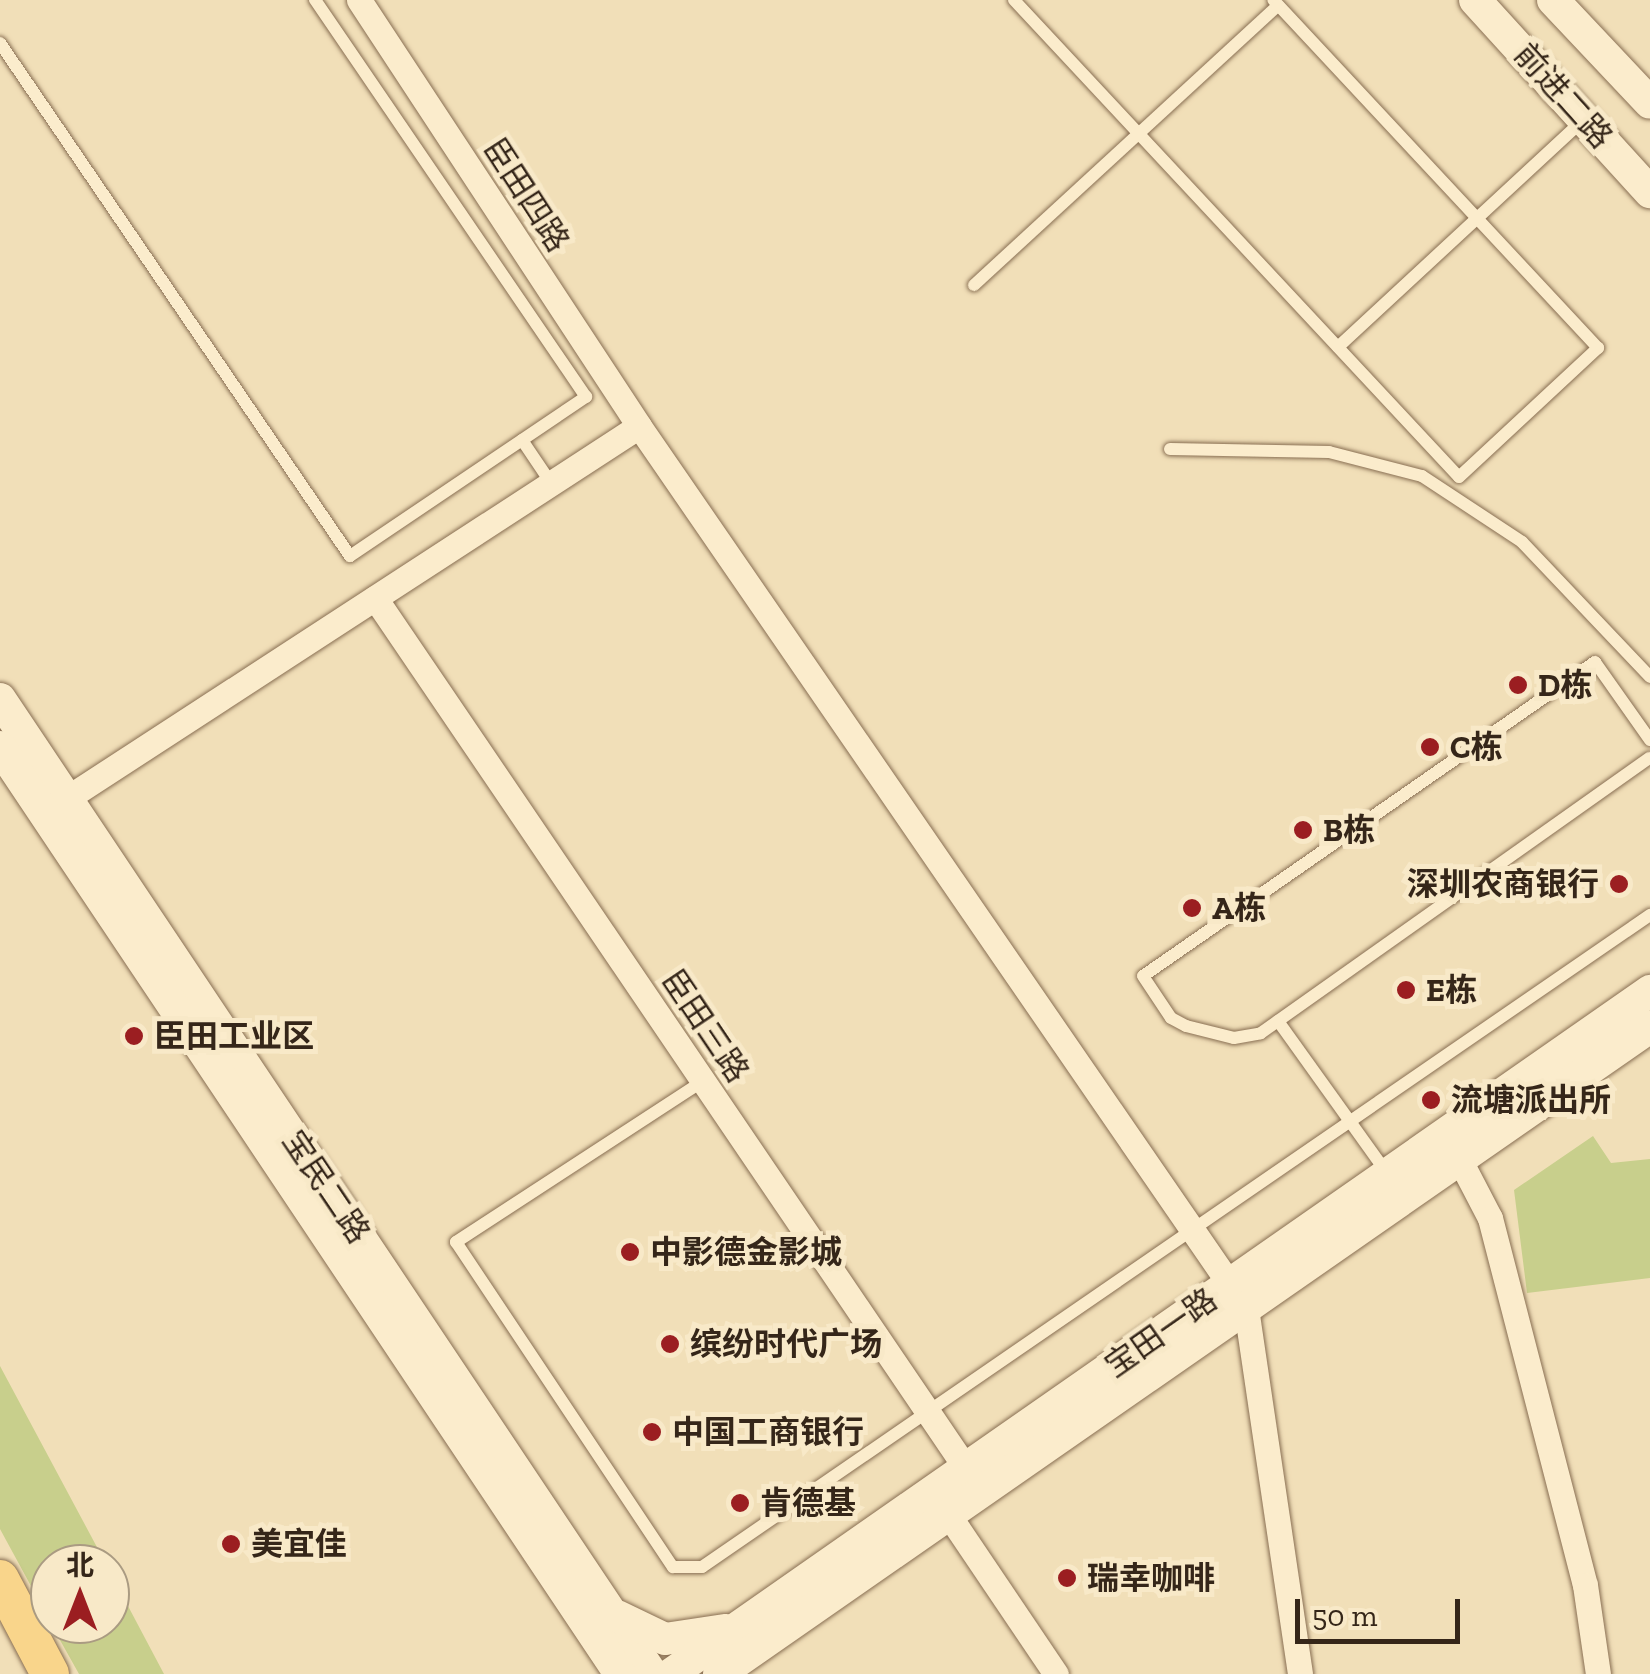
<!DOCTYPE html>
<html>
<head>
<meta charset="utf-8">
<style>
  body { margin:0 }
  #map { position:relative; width:1650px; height:1674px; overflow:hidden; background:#f1dfb8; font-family:"Zilla Slab","Noto Sans SC",serif }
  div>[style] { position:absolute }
  .green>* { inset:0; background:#c8cf8c }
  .roads { filter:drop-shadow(0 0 2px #886e52) drop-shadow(0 0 2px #886e52) }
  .lane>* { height:12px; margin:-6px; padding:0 6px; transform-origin:6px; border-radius:6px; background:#fbeccc }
  .street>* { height:25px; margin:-12.5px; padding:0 12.5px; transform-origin:12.5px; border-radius:12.5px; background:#fbeccc }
  .secondary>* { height:32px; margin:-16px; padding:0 16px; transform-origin:16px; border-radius:16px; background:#fbeccc }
  .primary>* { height:38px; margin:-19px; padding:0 19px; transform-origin:19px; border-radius:19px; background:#f9d58b }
  .dots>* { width:28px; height:28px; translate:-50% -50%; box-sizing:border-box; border:5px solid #f8e9c8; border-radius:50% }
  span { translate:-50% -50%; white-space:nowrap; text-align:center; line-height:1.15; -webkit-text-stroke:10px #f8e9c8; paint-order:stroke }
  .street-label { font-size:32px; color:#352619 }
  .poi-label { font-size:32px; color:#352619; font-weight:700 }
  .left { translate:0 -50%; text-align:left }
  .right { translate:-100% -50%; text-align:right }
  .north { position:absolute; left:30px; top:1544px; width:100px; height:100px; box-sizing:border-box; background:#f8e9c8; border:2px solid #aa9b82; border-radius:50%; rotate:0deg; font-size:28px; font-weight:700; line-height:40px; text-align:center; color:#352619 }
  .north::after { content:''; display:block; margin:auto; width:35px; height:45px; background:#9b1e21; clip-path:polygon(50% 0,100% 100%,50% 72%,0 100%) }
  .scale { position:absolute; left:1295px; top:1599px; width:165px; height:45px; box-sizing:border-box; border:5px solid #352619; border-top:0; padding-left:12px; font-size:30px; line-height:35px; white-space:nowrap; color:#352619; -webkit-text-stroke:8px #f8e9c8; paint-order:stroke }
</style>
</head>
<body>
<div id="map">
  <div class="green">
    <div style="clip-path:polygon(1593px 1136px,1611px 1163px,1650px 1159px,1650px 1278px,1527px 1293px,1514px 1190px)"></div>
    <div style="clip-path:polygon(0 1366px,106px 1564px,50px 1564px,50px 1621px,0 1529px)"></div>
    <div style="clip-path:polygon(110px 1572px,164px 1674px,165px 1674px,79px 1674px,51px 1624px,110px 1624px)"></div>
  </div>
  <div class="roads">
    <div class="lane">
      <div style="left:1014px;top:0;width:652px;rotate:46.99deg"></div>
      <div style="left:1459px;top:477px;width:190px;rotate:-42.9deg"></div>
      <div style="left:1598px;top:348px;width:476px;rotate:-133deg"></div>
      <div style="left:0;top:43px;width:621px;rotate:55.7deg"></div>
      <div style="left:350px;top:556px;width:285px;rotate:-34deg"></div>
      <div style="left:586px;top:397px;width:481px;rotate:-124.3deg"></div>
      <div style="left:974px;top:285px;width:413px;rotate:-42.6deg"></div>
      <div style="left:1338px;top:347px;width:333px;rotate:-42.8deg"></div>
      <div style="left:522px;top:440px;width:52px;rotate:56deg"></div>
      <div style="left:1170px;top:449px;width:159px;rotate:1.1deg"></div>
      <div style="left:1329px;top:452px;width:96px;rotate:14.5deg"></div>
      <div style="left:1422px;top:476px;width:120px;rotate:33.4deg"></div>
      <div style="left:1522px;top:542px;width:186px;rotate:46.5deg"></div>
      <div style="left:1650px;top:740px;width:95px;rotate:-125.2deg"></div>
      <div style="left:1595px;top:662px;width:550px;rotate:145.21deg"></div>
      <div style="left:1143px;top:976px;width:50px;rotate:56.3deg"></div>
      <div style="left:1171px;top:1018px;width:17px;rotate:28deg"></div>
      <div style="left:1186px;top:1026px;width:49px;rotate:14deg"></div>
      <div style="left:1234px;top:1038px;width:27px;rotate:-10deg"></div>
      <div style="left:1261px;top:1033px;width:476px;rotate:-35.3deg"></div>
      <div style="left:1278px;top:1021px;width:186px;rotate:54.4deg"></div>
      <div style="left:703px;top:1081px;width:295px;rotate:146.9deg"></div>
      <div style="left:456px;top:1242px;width:391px;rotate:56.3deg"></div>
      <div style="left:673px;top:1567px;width:29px"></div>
      <div style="left:702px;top:1567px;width:1151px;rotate:-34.52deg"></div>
    </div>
    <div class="street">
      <div style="left:359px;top:0;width:510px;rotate:56.68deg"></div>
      <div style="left:639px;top:426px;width:1071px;rotate:55.46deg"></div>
      <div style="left:1246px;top:1308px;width:370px;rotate:81.6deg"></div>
      <div style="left:375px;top:598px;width:1070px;rotate:55.82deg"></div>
      <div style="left:52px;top:808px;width:700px;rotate:-33.05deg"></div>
      <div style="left:1453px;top:1147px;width:80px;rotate:62.5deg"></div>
      <div style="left:1490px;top:1218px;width:379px;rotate:75.5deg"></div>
      <div style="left:1585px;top:1585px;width:90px;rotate:81.7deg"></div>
      <div style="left:948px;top:1514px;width:193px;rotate:56deg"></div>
    </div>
    <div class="secondary">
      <div style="left:1475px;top:0;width:260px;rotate:47.7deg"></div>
      <div style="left:1553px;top:0;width:141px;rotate:46.7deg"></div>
      <div style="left:0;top:699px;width:1173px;rotate:56.23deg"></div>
      <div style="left:0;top:747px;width:1115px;rotate:56.22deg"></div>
      <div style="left:617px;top:1616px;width:53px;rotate:25.6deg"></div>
      <div style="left:665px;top:1639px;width:62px;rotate:-8.4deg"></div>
      <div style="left:671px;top:1674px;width:1194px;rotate:-34.9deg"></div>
      <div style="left:719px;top:1674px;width:1134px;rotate:-34.8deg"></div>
    </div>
    <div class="primary">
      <div style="left:0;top:1579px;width:107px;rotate:62.2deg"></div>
    </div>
  </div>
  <div class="dots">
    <div style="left:1518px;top:685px;background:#9b1e21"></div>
    <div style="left:1430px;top:747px;background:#9b1e21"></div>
    <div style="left:1303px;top:830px;background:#9b1e21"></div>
    <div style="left:1619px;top:884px;background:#9b1e21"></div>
    <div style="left:1192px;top:908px;background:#9b1e21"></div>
    <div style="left:1406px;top:990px;background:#9b1e21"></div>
    <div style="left:134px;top:1036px;background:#9b1e21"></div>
    <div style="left:1431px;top:1100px;background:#9b1e21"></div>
    <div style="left:630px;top:1252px;background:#9b1e21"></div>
    <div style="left:670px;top:1344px;background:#9b1e21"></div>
    <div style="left:652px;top:1432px;background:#9b1e21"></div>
    <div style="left:740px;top:1503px;background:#9b1e21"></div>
    <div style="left:231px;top:1544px;background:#9b1e21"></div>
    <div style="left:1067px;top:1578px;background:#9b1e21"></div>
  </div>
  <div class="street-label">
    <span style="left:1563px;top:96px;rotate:48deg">前进二路</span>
    <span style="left:526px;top:195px;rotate:57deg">臣田四路</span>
    <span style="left:705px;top:1026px;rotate:56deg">臣田三路</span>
    <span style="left:326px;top:1187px;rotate:56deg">宝民二路</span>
    <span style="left:1161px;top:1333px;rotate:-35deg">宝田一路</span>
  </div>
  <div class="poi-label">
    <span class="left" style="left:1538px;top:685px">D栋</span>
    <span class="left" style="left:1450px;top:747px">C栋</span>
    <span class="left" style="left:1323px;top:830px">B栋</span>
    <span class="right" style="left:1599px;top:884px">深圳农商银行</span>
    <span class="left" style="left:1212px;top:908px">A栋</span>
    <span class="left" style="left:1426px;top:990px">E栋</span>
    <span class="left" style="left:154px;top:1036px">臣田工业区</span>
    <span class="left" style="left:1451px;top:1100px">流塘派出所</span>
    <span class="left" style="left:650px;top:1252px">中影德金影城</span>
    <span class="left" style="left:690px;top:1344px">缤纷时代广场</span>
    <span class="left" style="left:672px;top:1432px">中国工商银行</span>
    <span class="left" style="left:760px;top:1503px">肯德基</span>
    <span class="left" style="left:251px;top:1544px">美宜佳</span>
    <span class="left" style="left:1087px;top:1578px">瑞幸咖啡</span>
  </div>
  <div class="north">北</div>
  <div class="scale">50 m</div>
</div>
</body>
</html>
